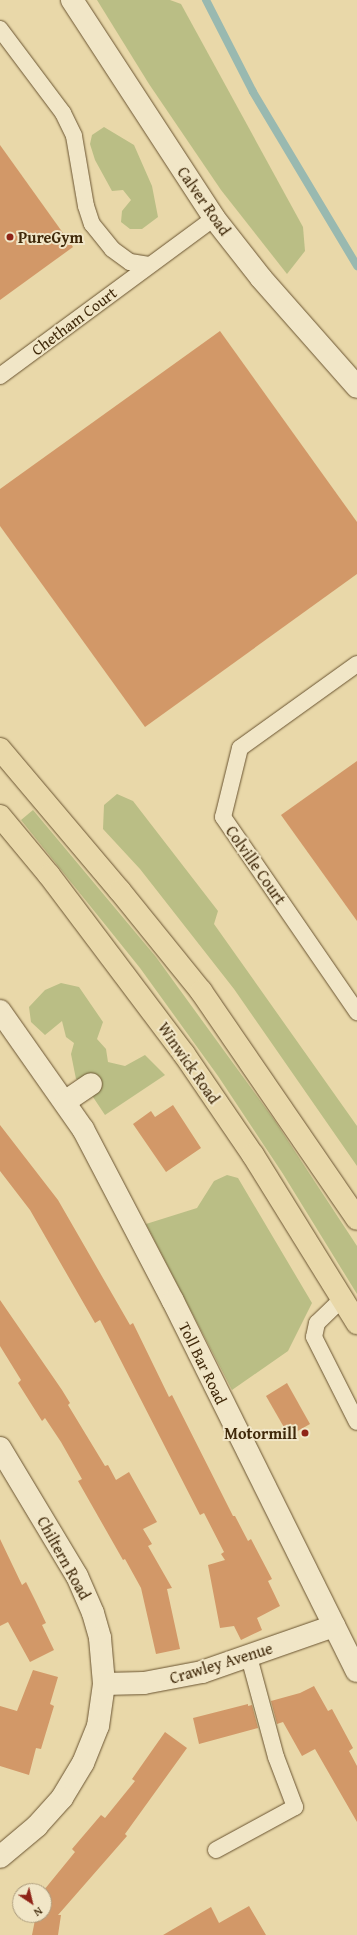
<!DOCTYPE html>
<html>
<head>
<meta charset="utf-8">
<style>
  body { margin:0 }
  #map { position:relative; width:357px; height:1935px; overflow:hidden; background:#e9d8a9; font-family:"Gentium Book Plus",serif }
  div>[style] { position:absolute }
  .green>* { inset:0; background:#babe85 }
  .stream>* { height:8px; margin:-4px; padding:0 4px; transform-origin:4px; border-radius:4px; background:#99b9b0 }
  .building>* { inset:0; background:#d29868 }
  .roads { filter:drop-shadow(0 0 1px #6a5431) drop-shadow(0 0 1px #6a5431) }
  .lane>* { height:16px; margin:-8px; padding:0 8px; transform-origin:8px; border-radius:8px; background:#f1e6c7 }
  .street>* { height:22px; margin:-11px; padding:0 11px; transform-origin:11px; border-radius:11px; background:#f1e6c7 }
  .secondary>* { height:22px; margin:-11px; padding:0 11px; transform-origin:11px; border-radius:11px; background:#f1e6c7 }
  .highway>* { height:22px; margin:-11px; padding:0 11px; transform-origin:11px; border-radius:11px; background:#e9d8a9 }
  .dots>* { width:11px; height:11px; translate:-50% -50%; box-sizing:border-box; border:2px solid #f1e6c7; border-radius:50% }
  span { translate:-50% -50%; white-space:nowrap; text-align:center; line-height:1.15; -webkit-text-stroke:4px #f1e6c7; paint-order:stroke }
  .street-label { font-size:16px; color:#3f2809 }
  .poi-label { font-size:16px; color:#3f2809; font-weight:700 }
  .left { translate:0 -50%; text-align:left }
  .right { translate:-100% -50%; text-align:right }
  .north { position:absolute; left:12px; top:1883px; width:40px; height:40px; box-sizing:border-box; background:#f1e6c7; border:1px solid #aa9a7b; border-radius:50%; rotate:145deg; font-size:11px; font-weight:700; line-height:16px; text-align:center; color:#3f2809 }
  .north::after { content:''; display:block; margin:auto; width:14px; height:18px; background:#8f2418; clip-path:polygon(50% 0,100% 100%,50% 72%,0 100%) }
</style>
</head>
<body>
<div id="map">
  <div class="green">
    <div style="clip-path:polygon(97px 0,170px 0,181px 4px,303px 227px,305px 251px,287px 274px,221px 190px,149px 84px)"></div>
    <div style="clip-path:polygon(104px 127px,134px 145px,152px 186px,158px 217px,142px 229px,130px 229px,121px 222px,122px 211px,131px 200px,123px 190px,112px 191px,95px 160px,90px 144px,92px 135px)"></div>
    <div style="clip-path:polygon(117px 794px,133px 801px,218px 911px,214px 924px,357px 1126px,357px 1166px,234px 989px,140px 869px,103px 829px,104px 805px)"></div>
    <div style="clip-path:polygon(33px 810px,156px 957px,275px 1121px,357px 1246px,357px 1294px,283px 1174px,218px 1076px,140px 968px,21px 820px)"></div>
    <div style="clip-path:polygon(61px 983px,79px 987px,103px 1022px,97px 1039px,106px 1049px,108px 1062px,125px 1066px,145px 1055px,165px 1075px,105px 1115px,91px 1094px,96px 1082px,76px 1079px,71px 1054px,74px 1043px,66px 1037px,62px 1021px,45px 1035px,31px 1022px,29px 1007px,45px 990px)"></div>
    <div style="clip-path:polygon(227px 1175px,238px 1178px,312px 1303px,288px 1351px,232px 1390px,146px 1224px,197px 1208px,214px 1181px)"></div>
  </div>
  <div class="stream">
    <div style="left:206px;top:0;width:103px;rotate:62.9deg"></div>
    <div style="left:253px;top:92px;width:203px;rotate:59.1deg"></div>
  </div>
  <div class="building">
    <div style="clip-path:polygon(0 145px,73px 247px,0 300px)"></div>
    <div style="clip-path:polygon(220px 331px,357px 522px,357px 574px,145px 727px,0 526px,0 489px)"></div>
    <div style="clip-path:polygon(357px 761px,357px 921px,281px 815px)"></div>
    <div style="clip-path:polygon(173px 1105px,201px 1148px,166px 1172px,133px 1124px,151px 1111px,155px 1117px)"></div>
    <div style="clip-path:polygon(0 1125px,58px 1200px,130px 1325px,133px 1323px,169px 1397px,172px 1395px,233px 1516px,235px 1516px,248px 1541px,251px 1539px,272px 1579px,268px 1581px,280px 1606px,257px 1618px,262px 1630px,241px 1640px,234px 1626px,220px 1628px,208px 1565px,225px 1560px,221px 1554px,224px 1552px,204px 1513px,200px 1515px,100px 1320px,95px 1323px,30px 1210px,0 1171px)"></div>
    <div style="clip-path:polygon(0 1300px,62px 1390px,70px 1403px,68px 1405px,105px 1466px,108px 1465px,116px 1480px,129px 1472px,157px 1522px,143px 1529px,152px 1544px,148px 1546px,172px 1588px,167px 1589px,180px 1649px,156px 1654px,141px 1588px,125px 1559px,123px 1560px,78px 1481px,82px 1479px,61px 1442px,45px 1418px,42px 1421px,18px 1383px,21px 1380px,0 1346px)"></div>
    <div style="clip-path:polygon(287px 1383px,310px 1424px,289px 1436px,266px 1396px)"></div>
    <div style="clip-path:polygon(0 1539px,22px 1585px,26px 1582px,36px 1602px,46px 1623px,42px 1625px,54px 1650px,30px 1662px,8px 1622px,0 1626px)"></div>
    <div style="clip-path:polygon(33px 1670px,58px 1677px,50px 1704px,54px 1706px,41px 1749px,36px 1748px,29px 1775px,0 1766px,0 1706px,17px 1711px)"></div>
    <div style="clip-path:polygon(314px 1686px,328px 1711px,332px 1709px,353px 1748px,349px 1751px,357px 1766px,357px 1822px,315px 1749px,302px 1756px,283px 1722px,277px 1724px,271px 1701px,300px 1693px)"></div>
    <div style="clip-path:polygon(248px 1704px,248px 1706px,252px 1705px,258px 1728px,199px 1744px,193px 1718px)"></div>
    <div style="clip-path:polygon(165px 1732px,187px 1748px,125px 1834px,127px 1836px,58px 1915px,61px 1915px,58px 1935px,32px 1935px,36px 1915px,44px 1915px,44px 1890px,75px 1852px,72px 1849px,101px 1815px,105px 1818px,135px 1781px,132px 1779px)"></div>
    <div style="clip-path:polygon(249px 1906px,266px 1935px,163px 1935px,211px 1907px,219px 1923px)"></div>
  </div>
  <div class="roads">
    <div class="lane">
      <div style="left:0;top:29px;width:105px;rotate:53.1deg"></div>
      <div style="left:63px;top:113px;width:25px;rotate:64deg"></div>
      <div style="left:74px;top:136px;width:71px;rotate:80.3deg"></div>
      <div style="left:86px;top:206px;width:19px;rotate:72deg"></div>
      <div style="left:92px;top:224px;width:32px;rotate:51deg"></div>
      <div style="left:112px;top:249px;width:22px;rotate:36deg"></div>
      <div style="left:130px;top:262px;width:19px;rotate:9deg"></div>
      <div style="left:0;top:376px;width:266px;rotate:-36.4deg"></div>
      <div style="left:357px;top:664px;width:144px;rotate:144.3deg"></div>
      <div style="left:240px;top:748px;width:71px;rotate:103.8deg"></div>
      <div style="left:223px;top:817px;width:237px;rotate:55.5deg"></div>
      <div style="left:343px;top:1298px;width:36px;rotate:136deg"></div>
      <div style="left:317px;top:1323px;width:14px;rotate:102deg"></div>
      <div style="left:314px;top:1337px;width:95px;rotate:63.2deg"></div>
      <div style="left:216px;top:1850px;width:90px;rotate:-28.6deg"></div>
      <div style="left:295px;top:1807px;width:53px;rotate:-110.8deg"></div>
      <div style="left:276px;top:1757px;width:104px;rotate:-105.1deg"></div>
    </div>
    <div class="street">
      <div style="left:0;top:1011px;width:144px;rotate:54.9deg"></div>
      <div style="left:83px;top:1129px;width:194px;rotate:62.4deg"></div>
      <div style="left:173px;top:1301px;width:413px;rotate:63.6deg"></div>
      <div style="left:66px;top:1101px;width:30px;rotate:-34deg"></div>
      <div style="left:0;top:1448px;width:149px;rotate:59deg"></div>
      <div style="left:77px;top:1576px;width:40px;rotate:66.6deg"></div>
      <div style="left:93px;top:1613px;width:26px;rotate:74deg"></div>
      <div style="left:100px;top:1638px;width:46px;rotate:85deg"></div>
      <div style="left:104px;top:1684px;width:42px;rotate:98.1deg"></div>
      <div style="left:98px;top:1726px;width:40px;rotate:112deg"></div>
      <div style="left:83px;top:1763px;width:41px;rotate:121deg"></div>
      <div style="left:62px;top:1798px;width:38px;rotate:132deg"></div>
      <div style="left:37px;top:1826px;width:48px;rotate:140deg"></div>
      <div style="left:104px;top:1684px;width:40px;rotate:-1.4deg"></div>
      <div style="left:144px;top:1683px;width:59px;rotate:-10.7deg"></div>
      <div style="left:202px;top:1672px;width:140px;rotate:-19.2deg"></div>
    </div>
    <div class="secondary">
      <div style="left:72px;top:0;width:260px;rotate:56.9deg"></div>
      <div style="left:214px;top:218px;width:76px;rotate:51.9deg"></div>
      <div style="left:261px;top:278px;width:145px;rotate:48.6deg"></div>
    </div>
    <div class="highway">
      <div style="left:0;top:749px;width:186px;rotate:49.8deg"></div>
      <div style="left:120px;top:891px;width:129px;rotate:51deg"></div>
      <div style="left:201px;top:991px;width:276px;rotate:55.6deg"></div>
      <div style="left:0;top:816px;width:77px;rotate:50.3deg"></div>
      <div style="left:49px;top:875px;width:224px;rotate:53deg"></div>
      <div style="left:184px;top:1054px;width:122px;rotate:55.7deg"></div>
      <div style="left:253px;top:1155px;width:198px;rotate:58.2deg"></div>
    </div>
  </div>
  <div class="dots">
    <div style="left:10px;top:237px;background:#8f2418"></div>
    <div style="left:305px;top:1433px;background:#8f2418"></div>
  </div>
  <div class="street-label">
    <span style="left:204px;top:201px;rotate:55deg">Calver Road</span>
    <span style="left:74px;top:321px;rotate:-37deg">Chetham Court</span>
    <span style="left:256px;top:865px;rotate:55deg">Colville Court</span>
    <span style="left:189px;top:1063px;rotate:55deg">Winwick Road</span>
    <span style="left:203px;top:1363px;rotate:64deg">Toll Bar Road</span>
    <span style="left:64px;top:1558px;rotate:61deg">Chiltern Road</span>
    <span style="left:221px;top:1663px;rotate:-17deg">Crawley Avenue</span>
  </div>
  <div class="poi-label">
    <span class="left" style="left:18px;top:237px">PureGym</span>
    <span class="right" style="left:297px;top:1433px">Motormill</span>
  </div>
  <div class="north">N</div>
</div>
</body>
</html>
